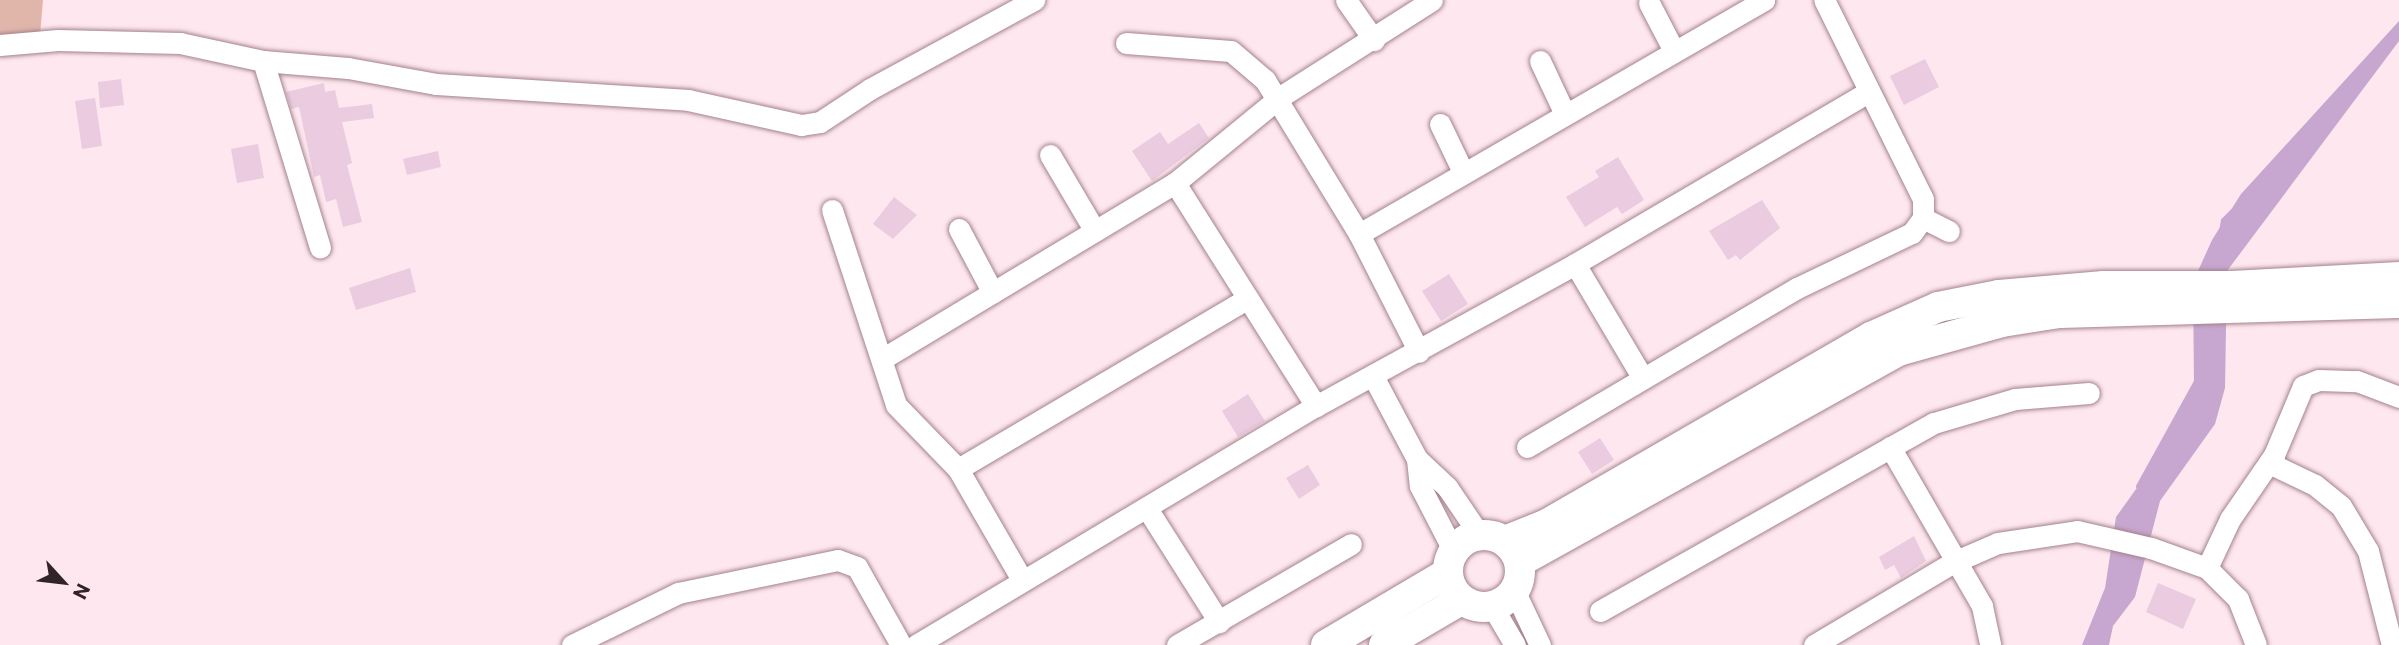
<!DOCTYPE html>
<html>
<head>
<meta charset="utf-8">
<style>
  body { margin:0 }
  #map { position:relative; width:2399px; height:645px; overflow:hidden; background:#fee7ee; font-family:Commissioner,sans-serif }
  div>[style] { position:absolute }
  .green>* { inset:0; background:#e0b6aa }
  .water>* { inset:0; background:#c7a7d0 }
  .stream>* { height:5px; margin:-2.5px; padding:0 2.5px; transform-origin:2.5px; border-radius:2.5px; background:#c7a7d0 }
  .building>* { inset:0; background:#eacbe0 }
  .roads { filter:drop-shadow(0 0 2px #a4828d) drop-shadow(0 0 2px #a4828d) }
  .street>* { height:21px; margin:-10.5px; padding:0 10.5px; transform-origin:10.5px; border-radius:10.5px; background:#fff }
  .secondary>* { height:30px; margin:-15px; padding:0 15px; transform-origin:15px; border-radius:15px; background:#fff }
  .secondary>.ring { margin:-15px; padding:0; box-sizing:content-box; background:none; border:30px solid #fff; border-radius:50% }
  span { translate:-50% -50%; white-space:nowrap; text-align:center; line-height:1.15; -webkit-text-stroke:6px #fee7ee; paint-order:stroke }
  .north { position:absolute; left:28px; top:547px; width:70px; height:70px; -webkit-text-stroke:5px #fee7ee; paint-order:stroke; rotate:117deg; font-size:19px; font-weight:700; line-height:28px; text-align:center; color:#312327 }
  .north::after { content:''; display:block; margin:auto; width:24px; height:32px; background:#312327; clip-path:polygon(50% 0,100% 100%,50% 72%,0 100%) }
</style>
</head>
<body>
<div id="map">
  <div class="green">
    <div style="clip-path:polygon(0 0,43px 0,40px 35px,0 38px)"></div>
  </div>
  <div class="water">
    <div style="clip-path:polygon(2399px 21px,2399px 41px,2227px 271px,2225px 388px,2215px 424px,2160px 501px,2135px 597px,2113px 626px,2109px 645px,2082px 645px,2105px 588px,2116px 517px,2149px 471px,2194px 387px,2193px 282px,2212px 240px,2241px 194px)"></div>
  </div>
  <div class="stream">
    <div style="left:2221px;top:231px;width:11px;rotate:-80deg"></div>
    <div style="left:2223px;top:220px;width:14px;rotate:-45deg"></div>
    <div style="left:2138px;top:486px;width:120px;rotate:-61.1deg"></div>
  </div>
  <div class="building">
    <div style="clip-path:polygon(1925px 59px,1939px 87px,1904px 105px,1890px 76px)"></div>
    <div style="clip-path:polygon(121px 79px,124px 105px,100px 108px,98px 82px)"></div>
    <div style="clip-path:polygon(324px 83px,325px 92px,335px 90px,339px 108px,372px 104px,374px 118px,342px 122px,352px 163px,347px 165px,362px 222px,343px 227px,336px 199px,326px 202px,320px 175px,314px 177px,299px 107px,291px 109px,286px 92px)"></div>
    <div style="clip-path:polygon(95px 98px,102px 146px,82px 149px,75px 101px)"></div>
    <div style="clip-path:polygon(1199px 123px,1209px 138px,1152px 181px,1132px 151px,1160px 132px,1168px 144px)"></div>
    <div style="clip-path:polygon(258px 144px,264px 178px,237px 183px,231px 149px)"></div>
    <div style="clip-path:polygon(438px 151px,441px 167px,407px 175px,403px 159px)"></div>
    <div style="clip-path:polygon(1618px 157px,1644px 200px,1622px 214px,1617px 207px,1585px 227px,1566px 197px,1599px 177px,1595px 171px)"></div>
    <div style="clip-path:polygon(894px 197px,917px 215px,893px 239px,873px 224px)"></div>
    <div style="clip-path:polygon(1762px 200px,1780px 228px,1740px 260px,1736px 255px,1728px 260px,1709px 231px)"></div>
    <div style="clip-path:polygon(410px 268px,416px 292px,356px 310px,349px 288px)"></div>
    <div style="clip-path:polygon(1449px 274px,1468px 304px,1441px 321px,1422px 291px)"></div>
    <div style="clip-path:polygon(1248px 394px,1265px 421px,1238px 437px,1222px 411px)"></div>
    <div style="clip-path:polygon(1600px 438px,1614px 460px,1592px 474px,1578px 452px)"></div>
    <div style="clip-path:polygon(1308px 465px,1320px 485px,1299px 499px,1286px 478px)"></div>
    <div style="clip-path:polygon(1914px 536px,1926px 561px,1901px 578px,1894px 565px,1885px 570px,1879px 557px)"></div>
    <div style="clip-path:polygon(2158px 583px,2196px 599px,2183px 629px,2146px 612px)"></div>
  </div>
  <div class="roads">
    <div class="street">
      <div style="left:1346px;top:0;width:49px;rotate:55deg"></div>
      <div style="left:1649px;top:3px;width:54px;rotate:62.5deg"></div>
      <div style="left:1126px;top:43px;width:105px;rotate:4.4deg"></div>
      <div style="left:1231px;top:51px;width:45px;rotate:40.5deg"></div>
      <div style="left:1265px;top:80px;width:180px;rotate:58.6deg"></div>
      <div style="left:1359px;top:234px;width:132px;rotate:63deg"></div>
      <div style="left:0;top:45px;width:58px;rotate:-4.9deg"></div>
      <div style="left:58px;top:40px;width:122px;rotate:1.4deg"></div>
      <div style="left:180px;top:43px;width:85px;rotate:12.2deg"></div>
      <div style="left:263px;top:61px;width:195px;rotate:73deg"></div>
      <div style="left:263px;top:61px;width:85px;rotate:4.7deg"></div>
      <div style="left:348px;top:68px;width:89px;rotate:10.3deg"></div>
      <div style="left:436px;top:84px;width:253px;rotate:3.6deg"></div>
      <div style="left:688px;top:100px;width:116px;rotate:12.5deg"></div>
      <div style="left:801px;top:125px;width:19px;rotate:-9deg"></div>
      <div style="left:820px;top:122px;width:60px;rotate:-33.4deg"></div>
      <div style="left:870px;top:89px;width:187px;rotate:-28.5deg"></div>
      <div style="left:1540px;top:61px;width:56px;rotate:64.8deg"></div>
      <div style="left:1440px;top:124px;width:53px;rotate:64.4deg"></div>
      <div style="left:1050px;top:155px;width:88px;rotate:59.4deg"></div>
      <div style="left:1175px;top:183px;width:264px;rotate:57.7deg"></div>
      <div style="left:832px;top:210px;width:205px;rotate:71.8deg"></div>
      <div style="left:896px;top:405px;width:89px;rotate:45.9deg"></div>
      <div style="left:958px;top:469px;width:126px;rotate:60deg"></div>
      <div style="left:1923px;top:218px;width:29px;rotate:27deg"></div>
      <div style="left:959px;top:229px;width:72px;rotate:62deg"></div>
      <div style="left:1359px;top:234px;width:468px;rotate:-30deg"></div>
      <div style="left:1575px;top:264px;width:131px;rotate:59.3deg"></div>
      <div style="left:882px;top:359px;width:342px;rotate:-31deg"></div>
      <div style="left:1175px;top:183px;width:136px;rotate:-39.3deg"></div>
      <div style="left:1280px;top:97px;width:180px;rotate:-32.5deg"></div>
      <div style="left:1374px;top:378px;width:92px;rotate:62deg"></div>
      <div style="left:1417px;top:459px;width:27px;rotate:84deg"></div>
      <div style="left:1420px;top:486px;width:74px;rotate:62.7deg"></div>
      <div style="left:1527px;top:447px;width:313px;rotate:-30.5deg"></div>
      <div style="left:1797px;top:288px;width:127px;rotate:-25.6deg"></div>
      <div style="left:1912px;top:233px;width:19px;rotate:-54deg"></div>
      <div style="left:1923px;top:218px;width:19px;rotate:-90deg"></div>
      <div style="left:1923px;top:199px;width:222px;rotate:-116.4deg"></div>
      <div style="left:1890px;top:447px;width:184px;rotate:59.9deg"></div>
      <div style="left:1982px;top:606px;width:40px;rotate:78deg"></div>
      <div style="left:1417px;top:459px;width:41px;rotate:43deg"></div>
      <div style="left:1447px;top:487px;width:60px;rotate:55.8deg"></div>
      <div style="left:2269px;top:463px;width:51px;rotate:25.6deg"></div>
      <div style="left:2315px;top:485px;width:33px;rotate:39deg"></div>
      <div style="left:2341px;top:506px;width:52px;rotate:59deg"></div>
      <div style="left:2368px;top:551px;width:97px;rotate:75.7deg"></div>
      <div style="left:958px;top:469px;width:333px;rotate:-30.5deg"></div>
      <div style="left:1148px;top:510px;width:133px;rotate:57.6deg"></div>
      <div style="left:2207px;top:568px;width:54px;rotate:-64.9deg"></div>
      <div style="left:2230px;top:519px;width:78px;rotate:-55.5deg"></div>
      <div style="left:2274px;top:455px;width:75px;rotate:-67.2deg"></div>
      <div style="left:2303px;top:386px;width:17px;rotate:-21deg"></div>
      <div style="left:2319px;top:380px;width:38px;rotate:2deg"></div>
      <div style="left:2357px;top:381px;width:45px;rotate:20.9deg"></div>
      <div style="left:1514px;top:590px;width:61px;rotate:64.7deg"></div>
      <div style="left:1492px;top:606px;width:45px;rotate:59.5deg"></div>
      <div style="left:1600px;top:611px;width:383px;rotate:-29.4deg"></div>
      <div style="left:1934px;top:423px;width:84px;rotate:-16.5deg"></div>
      <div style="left:2015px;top:399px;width:74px;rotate:-4.6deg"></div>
      <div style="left:572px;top:645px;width:118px;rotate:-26.1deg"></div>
      <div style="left:678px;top:593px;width:163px;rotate:-11.7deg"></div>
      <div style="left:838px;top:560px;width:20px;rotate:20deg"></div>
      <div style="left:857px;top:567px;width:90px;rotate:60.6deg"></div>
      <div style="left:916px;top:645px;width:466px;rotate:-30.9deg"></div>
      <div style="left:1316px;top:406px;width:295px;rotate:-28.7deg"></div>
      <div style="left:1575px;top:264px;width:340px;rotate:-30.4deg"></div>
      <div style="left:1177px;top:645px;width:201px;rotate:-30.1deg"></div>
      <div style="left:1814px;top:645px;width:163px;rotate:-30.7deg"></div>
      <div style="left:1954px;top:562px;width:48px;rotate:-23.4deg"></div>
      <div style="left:1998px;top:543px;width:80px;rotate:-8.6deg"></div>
      <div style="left:2077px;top:531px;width:76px;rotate:12.9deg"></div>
      <div style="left:2151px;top:548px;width:59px;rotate:19.7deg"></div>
      <div style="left:2207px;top:568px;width:44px;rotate:45deg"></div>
      <div style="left:2238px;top:599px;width:49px;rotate:68.6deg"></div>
    </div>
    <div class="secondary">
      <div class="ring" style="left:1448px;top:535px;width:42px;height:42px"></div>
      <div style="left:1505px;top:541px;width:45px;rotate:-22deg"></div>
      <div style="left:1547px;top:524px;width:374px;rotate:-30deg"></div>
      <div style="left:1871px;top:337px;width:73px;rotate:-24.1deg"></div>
      <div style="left:1938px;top:307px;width:62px;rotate:-11.1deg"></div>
      <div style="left:1999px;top:295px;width:105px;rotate:-4.9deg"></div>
      <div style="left:2104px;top:286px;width:129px"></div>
      <div style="left:2233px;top:286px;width:166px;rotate:-3.1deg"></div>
      <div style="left:1521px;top:561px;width:432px;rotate:-29.1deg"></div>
      <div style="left:1898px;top:351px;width:108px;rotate:-15.6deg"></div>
      <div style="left:2002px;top:322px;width:58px;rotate:-9deg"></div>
      <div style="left:2059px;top:313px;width:340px;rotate:-1.7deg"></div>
      <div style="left:1326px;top:645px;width:139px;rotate:-30.6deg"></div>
      <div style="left:1384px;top:645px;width:89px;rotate:-30.3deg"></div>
    </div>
  </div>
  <div class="north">N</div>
</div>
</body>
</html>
